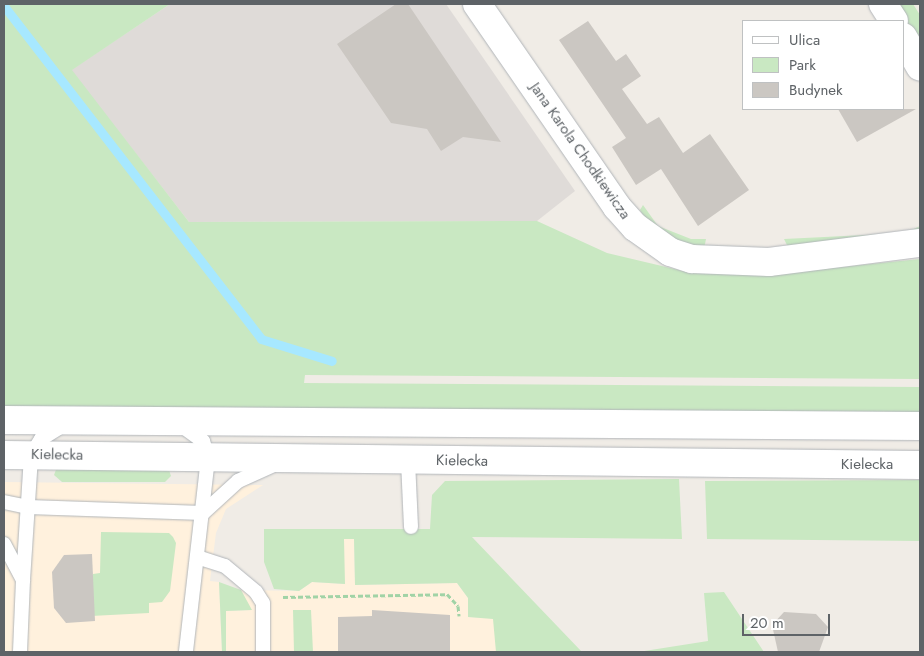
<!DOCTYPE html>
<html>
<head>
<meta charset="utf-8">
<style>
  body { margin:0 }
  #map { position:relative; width:924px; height:656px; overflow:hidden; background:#f0ece6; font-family:Jost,sans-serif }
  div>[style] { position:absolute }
  .commercial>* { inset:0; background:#fff1dd }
  .industrial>* { inset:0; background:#dfdbd8 }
  .green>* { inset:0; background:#c9e8c2 }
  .stream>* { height:9px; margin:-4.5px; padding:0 4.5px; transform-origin:4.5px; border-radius:4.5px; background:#a7e8ff }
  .building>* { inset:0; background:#cbc7c2 }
  .path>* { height:3px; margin-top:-1.5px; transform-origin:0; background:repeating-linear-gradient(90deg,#a1d3a6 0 5px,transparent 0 7.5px) }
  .roads { filter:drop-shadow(0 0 1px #b1b5b9) drop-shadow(0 0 1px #b1b5b9) }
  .service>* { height:14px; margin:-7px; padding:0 7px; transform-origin:7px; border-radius:7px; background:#fff }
  .minor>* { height:28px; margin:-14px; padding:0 14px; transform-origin:14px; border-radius:14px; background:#fff }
  .secondary>* { height:28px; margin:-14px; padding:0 14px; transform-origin:14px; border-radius:14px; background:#fff }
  span { translate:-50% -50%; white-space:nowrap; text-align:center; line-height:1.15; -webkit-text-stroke:4.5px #fff; paint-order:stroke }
  .street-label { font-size:15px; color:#5e6367 }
  .frame { position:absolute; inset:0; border:5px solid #5e6367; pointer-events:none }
  .legend { position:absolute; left:742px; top:20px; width:162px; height:90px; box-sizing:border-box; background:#fff; border:1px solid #bfc1c2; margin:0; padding:6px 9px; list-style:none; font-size:15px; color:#5e6367 }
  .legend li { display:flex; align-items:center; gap:10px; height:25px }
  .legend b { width:25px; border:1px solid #bfc1c2 }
  .scale { position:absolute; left:742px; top:614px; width:88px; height:22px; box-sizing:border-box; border:2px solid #5e6367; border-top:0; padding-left:6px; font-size:15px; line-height:18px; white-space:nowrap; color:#5e6367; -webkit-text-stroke:4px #fff; paint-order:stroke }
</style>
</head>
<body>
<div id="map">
  <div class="commercial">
    <div style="clip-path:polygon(4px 482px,263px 485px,226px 509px,216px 533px,210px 581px,219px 582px,222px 652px,4px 652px)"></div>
    <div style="clip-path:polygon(344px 538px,354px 539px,355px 585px,457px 583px,468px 598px,468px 617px,518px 619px,553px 652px,226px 652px,226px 611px,251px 610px,241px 590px,299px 591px,312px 582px,344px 584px)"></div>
  </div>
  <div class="industrial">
    <div style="clip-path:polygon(170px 4px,446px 4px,575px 191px,537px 221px,189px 222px,71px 70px)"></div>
  </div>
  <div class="green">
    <div style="clip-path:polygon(4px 4px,170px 4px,72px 70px,189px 222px,537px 221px,607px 253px,683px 271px,771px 274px,920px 259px,920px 379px,305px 375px,304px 383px,920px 387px,920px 412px,4px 408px)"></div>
    <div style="clip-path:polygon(894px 4px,913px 4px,920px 15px,920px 45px)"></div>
    <div style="clip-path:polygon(643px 205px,658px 226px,691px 239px,706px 239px,704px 249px,686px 246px,647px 222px,640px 210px)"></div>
    <div style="clip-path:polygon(920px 226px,920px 235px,789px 249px,784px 239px,905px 233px)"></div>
    <div style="clip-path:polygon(57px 467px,168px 467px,171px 476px,165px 482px,62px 482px,54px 475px)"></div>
    <div style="clip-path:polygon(679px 479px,682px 539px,472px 537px,582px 652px,496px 652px,493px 619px,468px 617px,468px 598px,457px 583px,355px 585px,354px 539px,344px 539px,345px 584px,312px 582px,299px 591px,274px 589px,264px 562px,264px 529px,430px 529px,432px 495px,445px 481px)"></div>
    <div style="clip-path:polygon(920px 480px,920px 541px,707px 539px,705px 481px)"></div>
    <div style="clip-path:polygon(101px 532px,169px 533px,173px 537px,176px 543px,170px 591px,162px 602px,149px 603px,149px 613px,91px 616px,93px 574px,100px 573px)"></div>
    <div style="clip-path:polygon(219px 582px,241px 590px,252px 610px,226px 611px,226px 652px,222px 652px)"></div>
    <div style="clip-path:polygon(724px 592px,764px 652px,638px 652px,708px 641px,704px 593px)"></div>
    <div style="clip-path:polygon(293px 610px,311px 610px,313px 652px,294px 652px)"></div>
  </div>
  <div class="stream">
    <div style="left:4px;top:6px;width:421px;rotate:52.3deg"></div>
    <div style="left:261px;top:339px;width:74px;rotate:17.2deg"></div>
  </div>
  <div class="building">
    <div style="clip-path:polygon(396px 4px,408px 4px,501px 142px,463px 137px,441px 151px,427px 129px,391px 123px,337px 44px)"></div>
    <div style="clip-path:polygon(588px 21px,616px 61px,626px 54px,641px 76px,622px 89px,647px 124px,659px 117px,683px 153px,710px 134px,749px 190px,698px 226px,661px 169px,636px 185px,612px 147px,626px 138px,559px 40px)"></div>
    <div style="clip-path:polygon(838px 109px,916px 109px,857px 142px)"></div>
    <div style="clip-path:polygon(92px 554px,95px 621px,66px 623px,54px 608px,52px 572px,64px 555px)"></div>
    <div style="clip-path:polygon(372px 610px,450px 615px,450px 652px,338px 652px,338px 617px,372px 616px)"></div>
    <div style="clip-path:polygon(784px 612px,816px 614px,828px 627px,819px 652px,778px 652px,772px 625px)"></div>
  </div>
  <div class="path">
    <div style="left:283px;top:597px;width:164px;rotate:-1deg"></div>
    <div style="left:447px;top:594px;width:16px;rotate:47deg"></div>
    <div style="left:458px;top:606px;width:10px;rotate:84deg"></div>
  </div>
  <div class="roads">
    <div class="service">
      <div style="left:182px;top:426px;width:26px;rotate:36deg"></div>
      <div style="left:203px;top:441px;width:18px;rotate:74deg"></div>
      <div style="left:208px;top:458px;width:195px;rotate:96.5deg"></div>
      <div style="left:408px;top:461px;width:66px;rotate:87.4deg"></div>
      <div style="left:4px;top:502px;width:25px;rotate:12deg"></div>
      <div style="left:28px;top:507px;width:175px;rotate:2deg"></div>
      <div style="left:203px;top:513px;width:47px;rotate:-42.4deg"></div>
      <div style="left:238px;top:481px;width:37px;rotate:-24deg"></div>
      <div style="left:4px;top:544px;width:41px;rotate:62.2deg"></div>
      <div style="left:23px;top:580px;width:72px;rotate:92.4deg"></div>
      <div style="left:197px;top:557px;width:29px;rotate:18deg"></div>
      <div style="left:225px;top:566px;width:40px;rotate:40deg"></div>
      <div style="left:256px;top:592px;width:13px;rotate:58deg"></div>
      <div style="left:263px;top:603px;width:49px;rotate:90deg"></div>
      <div style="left:23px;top:580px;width:125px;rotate:-86.3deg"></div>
      <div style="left:31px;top:455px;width:19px;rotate:-58deg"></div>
      <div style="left:41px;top:439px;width:25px;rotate:-32deg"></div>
    </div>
    <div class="minor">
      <div style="left:477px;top:4px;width:247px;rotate:55.4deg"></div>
      <div style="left:617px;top:207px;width:27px;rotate:48deg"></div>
      <div style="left:635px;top:227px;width:43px;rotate:35.5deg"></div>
      <div style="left:670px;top:252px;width:23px;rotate:18deg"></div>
      <div style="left:692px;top:259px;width:77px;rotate:2.2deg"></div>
      <div style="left:769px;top:262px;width:152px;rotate:-7.2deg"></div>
      <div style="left:883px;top:4px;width:20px;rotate:57deg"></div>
      <div style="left:903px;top:37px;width:34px;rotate:60deg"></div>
    </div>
    <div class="secondary">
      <div style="left:4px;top:420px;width:916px;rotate:0.38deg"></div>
      <div style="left:4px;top:455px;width:916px;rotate:0.63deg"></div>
    </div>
  </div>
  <div class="street-label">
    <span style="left:580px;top:151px;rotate:55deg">Jana Karola Chodkiewicza</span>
    <span style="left:57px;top:455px;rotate:1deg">Kielecka</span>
    <span style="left:462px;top:461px;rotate:1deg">Kielecka</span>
    <span style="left:867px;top:465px">Kielecka</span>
  </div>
  <div class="frame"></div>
  <ul class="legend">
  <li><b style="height:6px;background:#fff"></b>Ulica</li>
  <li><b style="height:14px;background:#c9e8c2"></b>Park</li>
  <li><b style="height:14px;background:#cbc7c2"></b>Budynek</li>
  </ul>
  <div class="scale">20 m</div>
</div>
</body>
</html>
